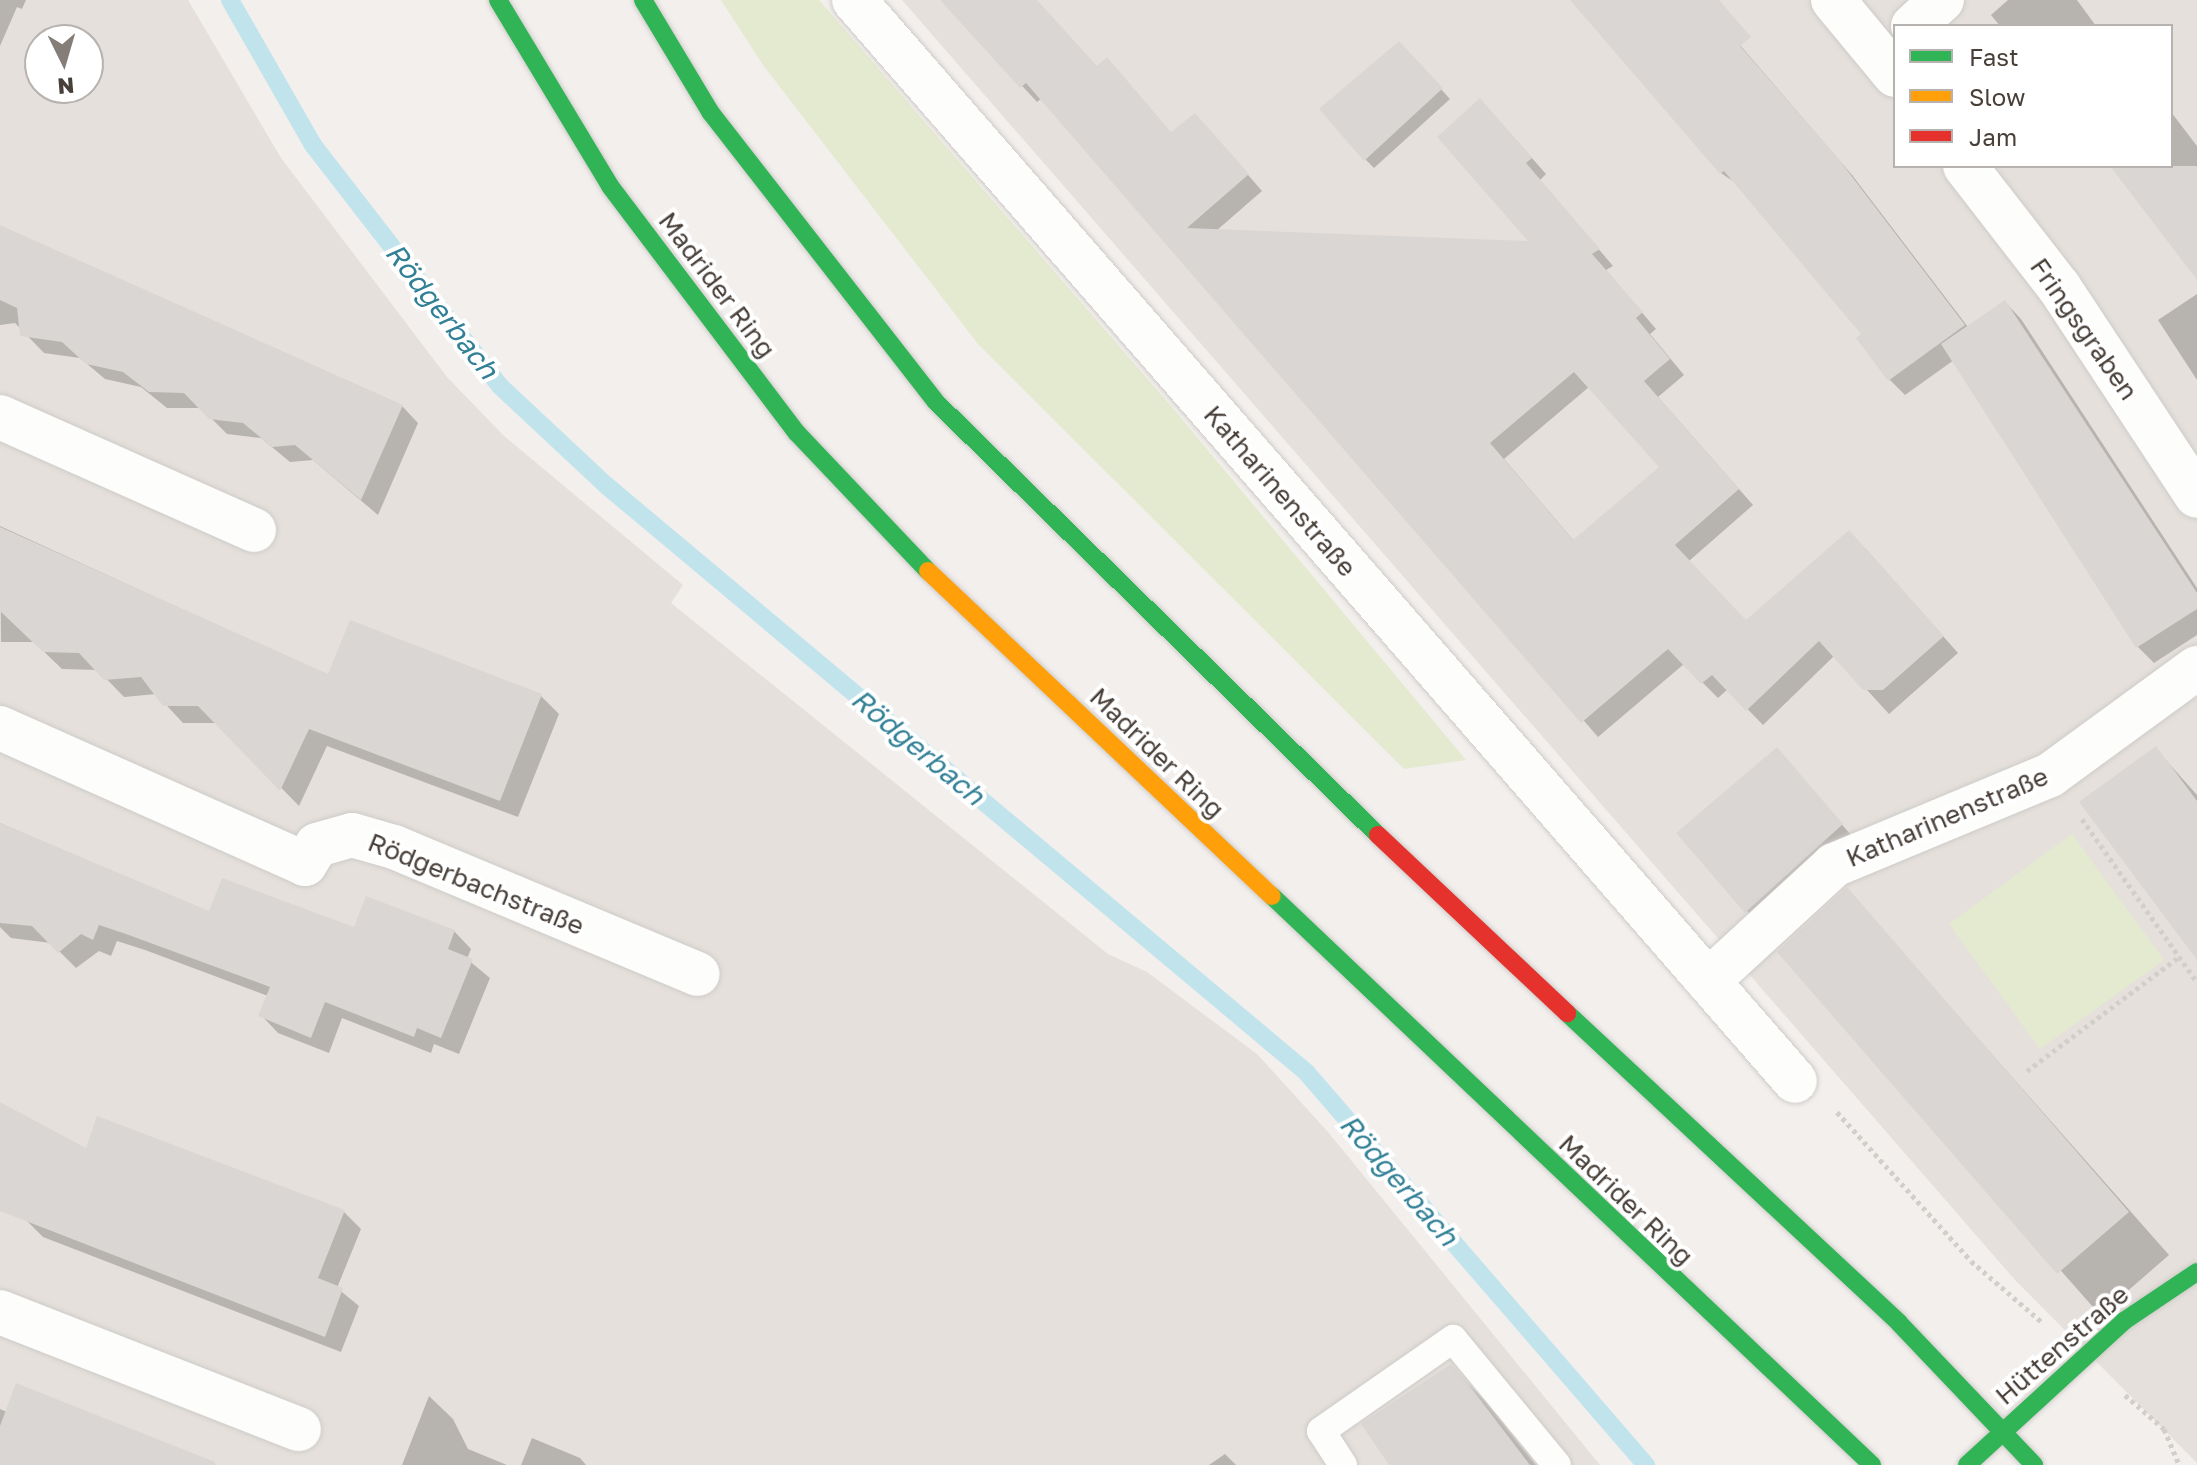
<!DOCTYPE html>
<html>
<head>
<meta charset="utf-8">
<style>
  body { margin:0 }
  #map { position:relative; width:2197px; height:1465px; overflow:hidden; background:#f2efed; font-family:"Golos Text",sans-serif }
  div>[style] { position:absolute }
  .residential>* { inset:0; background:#e5e0db }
  .green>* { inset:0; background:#e4eacf }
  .shadow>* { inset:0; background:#0003 }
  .stream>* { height:18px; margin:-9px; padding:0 9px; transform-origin:9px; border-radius:9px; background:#c1e3ec }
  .building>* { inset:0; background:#dad6d4 }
  .path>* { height:5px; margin-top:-2.5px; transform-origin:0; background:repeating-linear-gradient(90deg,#d2cfcb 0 4px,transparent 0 8px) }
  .roads { filter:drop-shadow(0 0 2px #cecbc9) drop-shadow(0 0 2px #cecbc9) }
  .lane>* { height:28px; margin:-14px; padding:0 14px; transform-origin:14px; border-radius:14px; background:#fdfdfc }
  .street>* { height:44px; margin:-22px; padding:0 22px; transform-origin:22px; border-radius:22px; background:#fdfdfc }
  .fast>* { height:18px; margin:-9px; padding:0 9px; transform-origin:9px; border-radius:9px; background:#30b455 }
  .slow>* { height:18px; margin:-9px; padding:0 9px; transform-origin:9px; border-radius:9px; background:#ff9f0a }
  .jam>* { height:18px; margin:-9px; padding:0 9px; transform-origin:9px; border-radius:9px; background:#e5322d }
  span { translate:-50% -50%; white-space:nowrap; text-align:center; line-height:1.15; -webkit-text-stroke:8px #fff; paint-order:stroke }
  .street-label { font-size:26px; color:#483f39 }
  .water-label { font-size:28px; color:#328096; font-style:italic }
  .legend { position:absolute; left:1893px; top:24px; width:280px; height:144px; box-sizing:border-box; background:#fff; border:2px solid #b6b2b0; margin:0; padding:10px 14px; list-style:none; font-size:24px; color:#483f39 }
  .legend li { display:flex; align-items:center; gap:16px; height:40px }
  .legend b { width:40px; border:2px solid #b6b2b0 }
  .north { position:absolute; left:24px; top:24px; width:80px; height:80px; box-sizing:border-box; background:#fff; border:2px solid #b6b2b0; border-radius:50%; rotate:175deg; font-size:22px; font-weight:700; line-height:32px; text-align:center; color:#483f39 }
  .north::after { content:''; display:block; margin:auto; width:28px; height:36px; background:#847d78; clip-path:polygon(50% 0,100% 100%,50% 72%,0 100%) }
</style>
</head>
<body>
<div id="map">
  <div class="residential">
    <div style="clip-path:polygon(evenodd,0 0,188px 0,281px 158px,447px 377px,504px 436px,683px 585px,671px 603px,1108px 954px,1147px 972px,1257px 1054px,1328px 1132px,1600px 1465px,0 1465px,0 0,40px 40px,88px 40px,88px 88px,40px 88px,40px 40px)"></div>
    <div style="clip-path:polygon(evenodd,902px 0,2197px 0,2197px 1463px,2015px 1280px,902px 0,1895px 26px,2171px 26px,2171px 166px,1895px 166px,1895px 26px)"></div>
  </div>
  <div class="green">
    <div style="clip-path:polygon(721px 0,819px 0,1176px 412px,1466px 760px,1404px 769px,978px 344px,763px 65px)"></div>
    <div style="clip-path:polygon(2072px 834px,2164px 960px,2040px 1049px,1949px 924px)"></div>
  </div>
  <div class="shadow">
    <div style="clip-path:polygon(0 0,26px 0,22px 9px,17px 7px,0 46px)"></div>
    <div style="clip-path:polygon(evenodd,943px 0,1036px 0,1097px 68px,1172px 134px,1210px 131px,1262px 191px,1216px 231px,1533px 243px,1495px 116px,1546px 174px,1540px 180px,1613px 266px,1606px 270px,1656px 329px,1650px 334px,1684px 375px,1658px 397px,1753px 505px,1689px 561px,1746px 622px,1865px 548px,1958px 653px,1889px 714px,1835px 655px,1763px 725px,1728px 689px,1718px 698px,1684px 664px,1598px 737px,1042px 98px,1037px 102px,943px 0,1589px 387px,1662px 468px,1574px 541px,1504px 459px,1589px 387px)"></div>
    <div style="clip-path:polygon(1590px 0,1701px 0,1852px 175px,1968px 327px,2005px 302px,2021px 319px,2197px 588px,2197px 635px,2154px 663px,2138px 647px,1954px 360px,1905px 395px,1889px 379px,1864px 335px,1740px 186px,1721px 173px)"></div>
    <div style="clip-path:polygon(2008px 0,2077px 0,2096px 26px,2000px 26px,1991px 15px)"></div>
    <div style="clip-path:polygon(1408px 53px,1450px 99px,1374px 168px,1365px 159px)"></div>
    <div style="clip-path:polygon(2171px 112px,2197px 146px,2197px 245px,2111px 166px,2171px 166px)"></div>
    <div style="clip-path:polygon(0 226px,402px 406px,418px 423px,378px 515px,313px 460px,290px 462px,261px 438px,227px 434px,201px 408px,167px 408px,141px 387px,105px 379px,80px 358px,44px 353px,15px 323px,0 325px)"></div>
    <div style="clip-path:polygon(2197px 294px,2197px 380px,2158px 320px)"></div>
    <div style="clip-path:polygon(0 526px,330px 677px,541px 696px,559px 714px,518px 817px,327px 746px,299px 806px,218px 723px,183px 723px,156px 694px,124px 697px,98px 670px,62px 669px,34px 642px,1px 642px)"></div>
    <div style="clip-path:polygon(2156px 749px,2197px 795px,2197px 957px)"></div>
    <div style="clip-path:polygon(1777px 750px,1858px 843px,1764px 929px,1747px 911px)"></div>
    <div style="clip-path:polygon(0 823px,210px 914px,356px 929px,454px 931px,471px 949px,467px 959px,490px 978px,459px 1054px,434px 1044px,431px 1053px,342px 1018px,329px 1053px,278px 1033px,261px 1015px,268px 996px,145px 950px,117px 941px,111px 956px,99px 951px,76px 968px,51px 943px,11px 938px,0 927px)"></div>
    <div style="clip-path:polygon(1847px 890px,2169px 1255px,2100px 1315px,1780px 952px)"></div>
    <div style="clip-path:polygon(0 1124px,87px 1151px,344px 1212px,361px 1229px,337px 1288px,359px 1306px,341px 1352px,43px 1237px,26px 1220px,32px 1209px,0 1211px)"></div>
    <div style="clip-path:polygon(1451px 1366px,1486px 1402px,1536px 1465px,1392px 1465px)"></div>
    <div style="clip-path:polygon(429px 1396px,453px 1419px,468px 1449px,507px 1465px,402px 1465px)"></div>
    <div style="clip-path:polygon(0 1409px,7px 1412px,214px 1465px,0 1465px)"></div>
    <div style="clip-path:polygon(532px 1438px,580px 1458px,586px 1465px,521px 1465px)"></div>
    <div style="clip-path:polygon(1225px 1454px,1236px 1465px,1209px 1465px)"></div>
  </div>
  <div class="stream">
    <div style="left:230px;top:0;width:167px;rotate:60.2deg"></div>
    <div style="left:313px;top:145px;width:305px;rotate:52.2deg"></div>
    <div style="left:500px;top:386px;width:146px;rotate:43.1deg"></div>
    <div style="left:607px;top:486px;width:912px;rotate:39.97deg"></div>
    <div style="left:1306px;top:1072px;width:520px;rotate:49.14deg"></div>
  </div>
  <div class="building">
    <div style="clip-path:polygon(evenodd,940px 0,1037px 0,1097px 66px,1107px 57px,1171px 132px,1195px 113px,1249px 174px,1187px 228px,1528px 241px,1437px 137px,1480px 98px,1532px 158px,1526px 163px,1600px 249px,1592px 254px,1643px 312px,1636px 318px,1670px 359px,1644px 381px,1739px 489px,1675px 545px,1746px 620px,1849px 530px,1944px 636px,1883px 690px,1863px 690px,1819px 641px,1746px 711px,1712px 675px,1701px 684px,1668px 649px,1581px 723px,1026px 83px,1020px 88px,940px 0,1574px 372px,1659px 467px,1573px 540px,1490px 443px,1574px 372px)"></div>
    <div style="clip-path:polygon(1570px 0,1719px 0,1751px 37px,1740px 46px,1837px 157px,1965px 325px,1888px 381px,1856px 338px,1861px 334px,1724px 171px,1720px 174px)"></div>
    <div style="clip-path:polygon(1399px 41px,1443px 88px,1364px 161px,1319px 109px)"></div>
    <div style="clip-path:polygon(2110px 166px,2197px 166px,2197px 280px)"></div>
    <div style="clip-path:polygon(0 225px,403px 405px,361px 500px,295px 445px,272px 447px,243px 423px,209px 419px,184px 393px,149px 392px,123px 372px,86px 364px,62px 342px,20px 336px,17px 308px,0 300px)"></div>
    <div style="clip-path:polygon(2005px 300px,2197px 593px,2197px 609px,2136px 648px,1941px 344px)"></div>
    <div style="clip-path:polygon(0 527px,328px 674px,350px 620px,542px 694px,500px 801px,309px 729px,280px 791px,198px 706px,163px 706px,141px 677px,104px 680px,79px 653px,43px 652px,0 611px)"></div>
    <div style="clip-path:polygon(2156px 746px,2197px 801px,2197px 960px,2079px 802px)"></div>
    <div style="clip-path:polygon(1777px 747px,1843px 824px,1745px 913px,1676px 833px)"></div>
    <div style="clip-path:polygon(0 823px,209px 911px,222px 878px,354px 927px,366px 896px,455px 930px,448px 949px,473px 959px,441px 1038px,417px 1028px,414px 1037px,325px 1002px,311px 1038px,258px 1016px,270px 987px,126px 934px,99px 925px,93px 940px,81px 934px,58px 953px,32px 926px,0 923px)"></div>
    <div style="clip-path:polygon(1847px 887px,2129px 1212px,2057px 1274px,1777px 952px)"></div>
    <div style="clip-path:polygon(0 1102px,86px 1148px,97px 1116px,345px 1210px,318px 1278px,343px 1288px,325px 1337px,0 1211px)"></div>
    <div style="clip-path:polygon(1451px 1364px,1466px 1381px,1530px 1465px,1389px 1465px,1361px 1424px)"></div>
    <div style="clip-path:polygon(16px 1383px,215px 1462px,215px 1465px,0 1465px,0 1426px)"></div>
  </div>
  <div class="path">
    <div style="left:2082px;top:819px;width:199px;rotate:54.8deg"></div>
    <div style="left:2027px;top:1071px;width:190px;rotate:-36.9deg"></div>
    <div style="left:1837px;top:1112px;width:200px;rotate:48deg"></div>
    <div style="left:1971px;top:1261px;width:94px;rotate:40.7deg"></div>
    <div style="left:2125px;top:1395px;width:52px;rotate:41.1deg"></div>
    <div style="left:2164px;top:1429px;width:39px;rotate:67deg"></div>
  </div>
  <div class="roads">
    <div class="lane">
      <div style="left:1343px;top:1465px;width:40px;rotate:-122.9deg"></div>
      <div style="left:1321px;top:1431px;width:161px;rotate:-34.9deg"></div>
      <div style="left:1453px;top:1339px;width:163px;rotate:50.5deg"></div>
    </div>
    <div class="street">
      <div style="left:854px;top:0;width:1433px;rotate:48.96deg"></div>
      <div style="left:1833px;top:0;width:97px;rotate:50.4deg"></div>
      <div style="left:1913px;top:26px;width:39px;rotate:-42deg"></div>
      <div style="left:1965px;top:166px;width:153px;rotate:52.2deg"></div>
      <div style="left:2059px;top:287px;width:250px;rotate:56.6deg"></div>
      <div style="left:0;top:417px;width:278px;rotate:24deg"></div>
      <div style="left:0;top:728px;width:334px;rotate:24deg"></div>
      <div style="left:305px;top:864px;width:22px;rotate:-58deg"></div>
      <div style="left:317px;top:845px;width:36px;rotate:-16deg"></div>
      <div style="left:352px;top:835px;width:44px;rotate:15.9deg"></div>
      <div style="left:394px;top:847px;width:329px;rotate:22.7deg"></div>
      <div style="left:1708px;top:981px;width:171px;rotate:-42.6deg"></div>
      <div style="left:1834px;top:865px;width:234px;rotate:-22.6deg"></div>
      <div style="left:2050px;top:775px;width:182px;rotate:-36.1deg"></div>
      <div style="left:0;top:1312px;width:321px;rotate:21.4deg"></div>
    </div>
    <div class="fast">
      <div style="left:498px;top:0;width:217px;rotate:58.9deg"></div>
      <div style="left:610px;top:186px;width:310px;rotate:52.9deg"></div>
      <div style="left:797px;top:433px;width:190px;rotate:46.5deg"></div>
      <div style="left:643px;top:0;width:132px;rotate:59deg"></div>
      <div style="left:711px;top:113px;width:366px;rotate:52.1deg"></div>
      <div style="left:936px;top:402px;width:619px;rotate:44.41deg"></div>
      <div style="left:1272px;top:896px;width:827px;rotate:43.48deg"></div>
      <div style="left:1567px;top:1013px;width:454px;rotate:43deg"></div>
      <div style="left:1899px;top:1323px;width:196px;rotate:46.4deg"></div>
      <div style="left:1967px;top:1465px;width:213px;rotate:-42.5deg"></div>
      <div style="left:2124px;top:1321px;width:88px;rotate:-33.9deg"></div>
    </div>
    <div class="slow">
      <div style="left:928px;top:571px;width:473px;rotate:43.4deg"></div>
    </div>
    <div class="jam">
      <div style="left:1378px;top:835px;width:260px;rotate:43.3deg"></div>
    </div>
  </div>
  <div class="street-label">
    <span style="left:717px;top:285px;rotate:53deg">Madrider Ring</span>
    <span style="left:2084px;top:329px;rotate:55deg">Fringsgraben</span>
    <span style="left:1280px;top:491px;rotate:49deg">Katharinenstraße</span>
    <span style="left:1157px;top:753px;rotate:44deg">Madrider Ring</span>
    <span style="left:1947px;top:817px;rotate:-23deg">Katharinenstraße</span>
    <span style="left:476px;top:884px;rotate:22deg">Rödgerbachstraße</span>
    <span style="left:1626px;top:1200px;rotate:44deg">Madrider Ring</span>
    <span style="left:2062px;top:1345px;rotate:-41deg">Hüttenstraße</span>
  </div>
  <div class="water-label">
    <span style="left:442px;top:311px;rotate:52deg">Rödgerbach</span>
    <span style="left:918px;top:747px;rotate:40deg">Rödgerbach</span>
    <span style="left:1399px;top:1180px;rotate:49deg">Rödgerbach</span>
  </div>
  <ul class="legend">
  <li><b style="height:10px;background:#30b455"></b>Fast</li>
  <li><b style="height:10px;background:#ff9f0a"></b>Slow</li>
  <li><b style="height:10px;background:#e5322d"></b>Jam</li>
  </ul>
  <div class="north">N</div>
</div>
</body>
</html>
